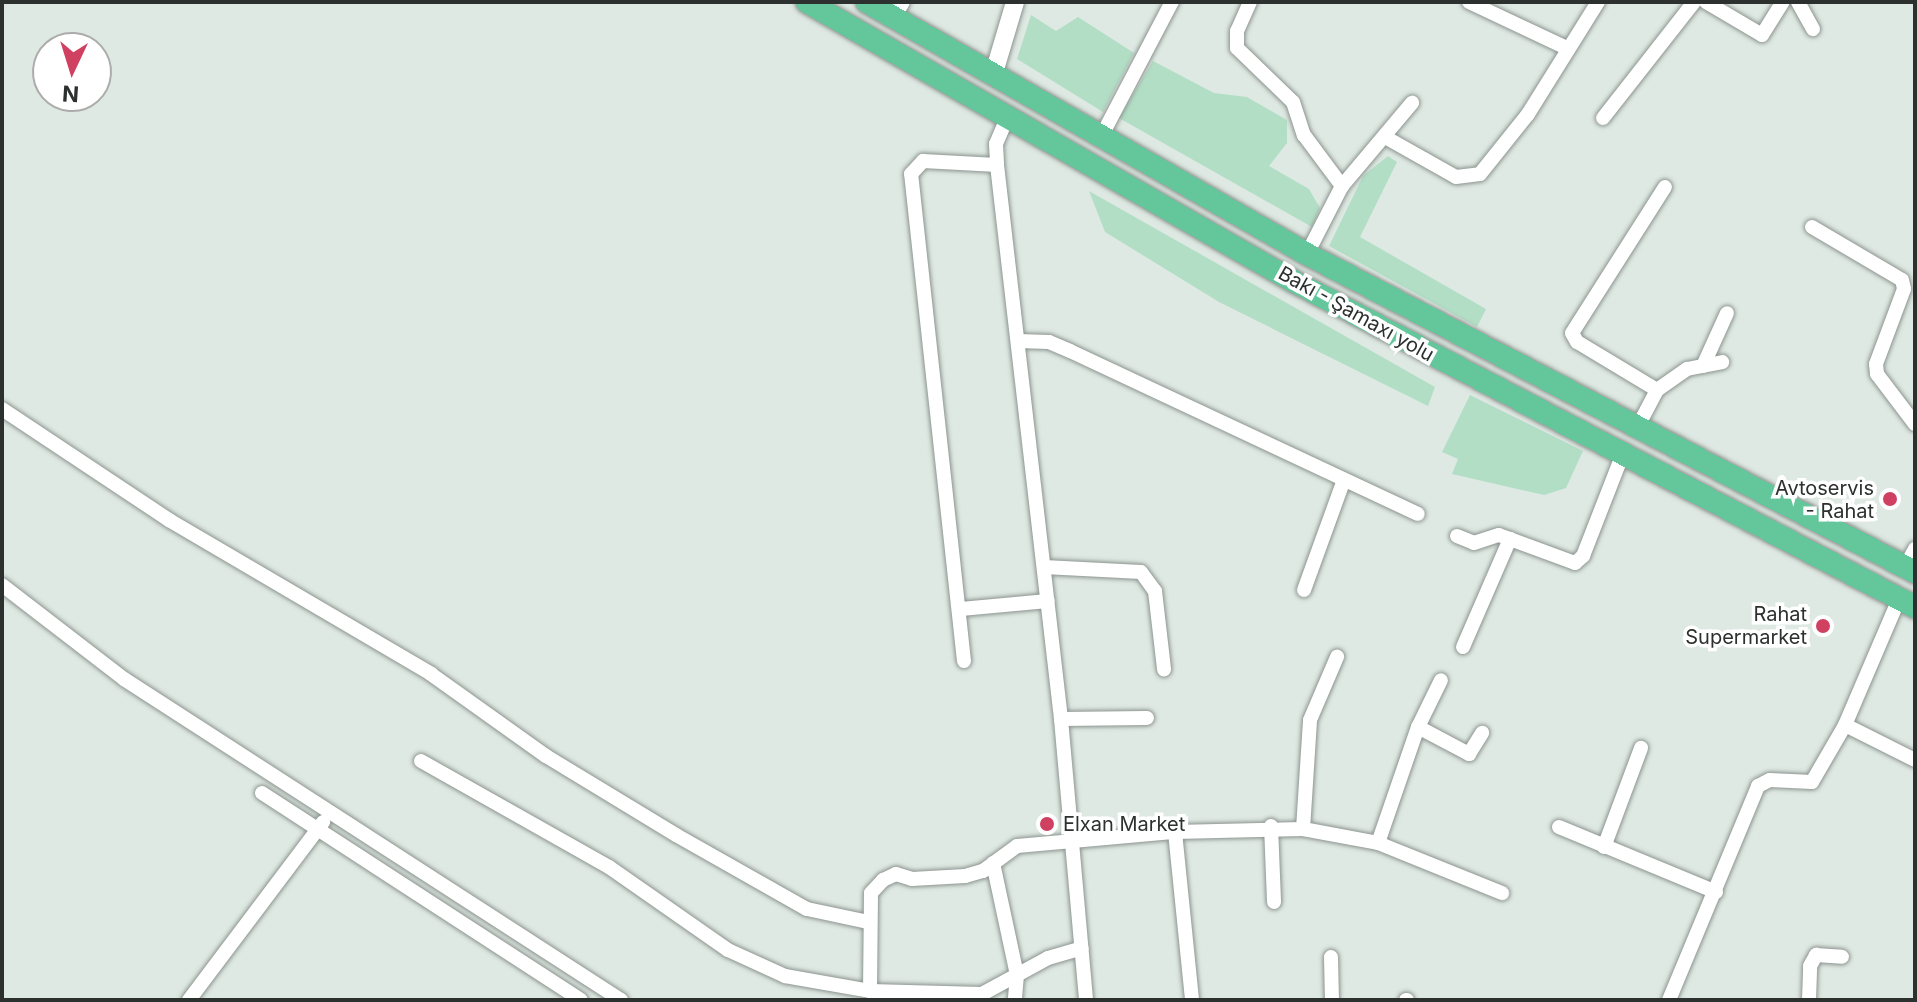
<!DOCTYPE html>
<html>
<head>
<meta charset="utf-8">
<style>
  body { margin:0 }
  #map { position:relative; width:1917px; height:1002px; overflow:hidden; background:#dfe9e3; font-family:Inter,sans-serif }
  div>[style] { position:absolute }
  .green>* { inset:0; background:#b3dec6 }
  .roads { filter:drop-shadow(0 0 2px #8c948f) drop-shadow(0 0 2px #8c948f) }
  .minor>* { height:14px; margin:-7px; padding:0 7px; transform-origin:7px; border-radius:7px; background:#fff }
  .tertiary>* { height:18px; margin:-9px; padding:0 9px; transform-origin:9px; border-radius:9px; background:#fff }
  .trunk>* { height:22px; margin:-11px; padding:0 11px; transform-origin:11px; border-radius:11px; background:#64c79c }
  .dots>* { width:22px; height:22px; translate:-50% -50%; box-sizing:border-box; border:4px solid #fff; border-radius:50% }
  span { translate:-50% -50%; white-space:nowrap; text-align:center; line-height:1.15; -webkit-text-stroke:7px #fff; paint-order:stroke }
  .street-label { font-size:20px; color:#2c302e }
  .poi-label { font-size:20px; color:#2c302e }
  .right { translate:-100% -50%; text-align:right }
  .left { translate:0 -50%; text-align:left }
  .frame { position:absolute; inset:0; border:4px solid #2c302e; pointer-events:none }
  .north { position:absolute; left:32px; top:32px; width:80px; height:80px; box-sizing:border-box; background:#fff; border:2px solid #abacab; border-radius:50%; rotate:184deg; font-size:22px; font-weight:700; line-height:32px; text-align:center; color:#2c302e }
  .north::after { content:''; display:block; margin:auto; width:28px; height:36px; background:#cf4061; clip-path:polygon(50% 0,100% 100%,50% 72%,0 100%) }
</style>
</head>
<body>
<div id="map">
  <div class="green">
    <div style="clip-path:polygon(1031px 15px,1056px 31px,1078px 17px,1134px 53px,1103px 112px,1017px 59px)"></div>
    <div style="clip-path:polygon(1153px 61px,1214px 93px,1247px 97px,1287px 120px,1287px 143px,1269px 166px,1309px 189px,1320px 208px,1312px 227px,1119px 118px)"></div>
    <div style="clip-path:polygon(1388px 156px,1397px 162px,1360px 237px,1486px 309px,1477px 327px,1329px 246px,1363px 176px)"></div>
    <div style="clip-path:polygon(1089px 191px,1435px 387px,1428px 406px,1219px 302px,1105px 232px)"></div>
    <div style="clip-path:polygon(1470px 395px,1583px 451px,1566px 488px,1544px 495px,1452px 474px,1458px 459px,1442px 452px)"></div>
  </div>
  <div class="roads">
    <div class="minor">
      <div style="left:1250px;top:2px;width:32px;rotate:114deg"></div>
      <div style="left:1237px;top:31px;width:17px;rotate:90deg"></div>
      <div style="left:1237px;top:48px;width:78px;rotate:44deg"></div>
      <div style="left:1293px;top:102px;width:35px;rotate:72deg"></div>
      <div style="left:1304px;top:135px;width:64px;rotate:53.3deg"></div>
      <div style="left:1469px;top:2px;width:110px;rotate:25.2deg"></div>
      <div style="left:1706px;top:2px;width:65px;rotate:30.5deg"></div>
      <div style="left:1762px;top:35px;width:39px;rotate:-58deg"></div>
      <div style="left:1798px;top:2px;width:31px;rotate:61deg"></div>
      <div style="left:894px;top:18px;width:18px;rotate:-61deg"></div>
      <div style="left:1007px;top:118px;width:28px;rotate:113deg"></div>
      <div style="left:996px;top:144px;width:21px;rotate:87deg"></div>
      <div style="left:997px;top:165px;width:558px;rotate:83.41deg"></div>
      <div style="left:1061px;top:719px;width:282px;rotate:84.9deg"></div>
      <div style="left:1603px;top:118px;width:147px;rotate:-51.9deg"></div>
      <div style="left:1101px;top:137px;width:153px;rotate:-62.3deg"></div>
      <div style="left:1385px;top:137px;width:81px;rotate:29.4deg"></div>
      <div style="left:1456px;top:177px;width:24px;rotate:-7deg"></div>
      <div style="left:1480px;top:174px;width:77px;rotate:-51.3deg"></div>
      <div style="left:1528px;top:114px;width:132px;rotate:-58deg"></div>
      <div style="left:1812px;top:227px;width:104px;rotate:30.5deg"></div>
      <div style="left:1902px;top:280px;width:9px;rotate:77deg"></div>
      <div style="left:1904px;top:289px;width:80px;rotate:110.5deg"></div>
      <div style="left:1876px;top:364px;width:10px;rotate:84deg"></div>
      <div style="left:1877px;top:374px;width:63px;rotate:52.8deg"></div>
      <div style="left:1307px;top:254px;width:76px;rotate:-62.8deg"></div>
      <div style="left:1342px;top:186px;width:109px;rotate:-49.9deg"></div>
      <div style="left:1018px;top:341px;width:31px;rotate:2deg"></div>
      <div style="left:1049px;top:342px;width:23px;rotate:23deg"></div>
      <div style="left:1070px;top:351px;width:384px;rotate:25.1deg"></div>
      <div style="left:1703px;top:366px;width:58px;rotate:-65.6deg"></div>
      <div style="left:1657px;top:390px;width:37px;rotate:-35deg"></div>
      <div style="left:1687px;top:369px;width:36px;rotate:-11deg"></div>
      <div style="left:2px;top:409px;width:201px;rotate:33.6deg"></div>
      <div style="left:169px;top:520px;width:304px;rotate:30.4deg"></div>
      <div style="left:431px;top:674px;width:141px;rotate:35.5deg"></div>
      <div style="left:546px;top:756px;width:152px;rotate:31.3deg"></div>
      <div style="left:676px;top:835px;width:150px;rotate:29.5deg"></div>
      <div style="left:807px;top:909px;width:62px;rotate:12deg"></div>
      <div style="left:1636px;top:430px;width:45px;rotate:-62.3deg"></div>
      <div style="left:1657px;top:390px;width:93px;rotate:-149deg"></div>
      <div style="left:1577px;top:342px;width:10px;rotate:-119deg"></div>
      <div style="left:1572px;top:333px;width:173px;rotate:-57.5deg"></div>
      <div style="left:1457px;top:536px;width:18px;rotate:22deg"></div>
      <div style="left:1474px;top:543px;width:26px;rotate:-18deg"></div>
      <div style="left:1499px;top:535px;width:81px;rotate:20.2deg"></div>
      <div style="left:1575px;top:563px;width:11px;rotate:-41deg"></div>
      <div style="left:1583px;top:556px;width:107px;rotate:-68.7deg"></div>
      <div style="left:1044px;top:567px;width:97px;rotate:3deg"></div>
      <div style="left:1141px;top:572px;width:24px;rotate:54deg"></div>
      <div style="left:1155px;top:591px;width:79px;rotate:83.4deg"></div>
      <div style="left:1905px;top:567px;width:21px;rotate:-61deg"></div>
      <div style="left:2px;top:585px;width:154px;rotate:37.6deg"></div>
      <div style="left:124px;top:679px;width:592px;rotate:32.86deg"></div>
      <div style="left:1304px;top:590px;width:115px;rotate:-70.1deg"></div>
      <div style="left:961px;top:609px;width:87px;rotate:-5.3deg"></div>
      <div style="left:1463px;top:647px;width:118px;rotate:-66.5deg"></div>
      <div style="left:964px;top:661px;width:490px;rotate:-96.2deg"></div>
      <div style="left:911px;top:174px;width:18px;rotate:-47deg"></div>
      <div style="left:923px;top:161px;width:74px;rotate:3.1deg"></div>
      <div style="left:1061px;top:719px;width:86px;rotate:-0.7deg"></div>
      <div style="left:1845px;top:725px;width:78px;rotate:26.6deg"></div>
      <div style="left:1418px;top:727px;width:58px;rotate:27.9deg"></div>
      <div style="left:1469px;top:754px;width:25px;rotate:-58deg"></div>
      <div style="left:421px;top:761px;width:216px;rotate:29.4deg"></div>
      <div style="left:609px;top:867px;width:145px;rotate:34.9deg"></div>
      <div style="left:728px;top:950px;width:63px;rotate:24.5deg"></div>
      <div style="left:785px;top:976px;width:86px;rotate:10deg"></div>
      <div style="left:870px;top:991px;width:112px;rotate:1.5deg"></div>
      <div style="left:982px;top:994px;width:75px;rotate:-28.6deg"></div>
      <div style="left:1048px;top:958px;width:35px;rotate:-16deg"></div>
      <div style="left:262px;top:793px;width:380px;rotate:33deg"></div>
      <div style="left:1271px;top:826px;width:76px;rotate:87.7deg"></div>
      <div style="left:1559px;top:827px;width:170px;rotate:22.5deg"></div>
      <div style="left:1303px;top:829px;width:109px;rotate:-86.3deg"></div>
      <div style="left:1310px;top:720px;width:69px;rotate:-66.8deg"></div>
      <div style="left:1175px;top:832px;width:169px;rotate:84.2deg"></div>
      <div style="left:1378px;top:843px;width:123px;rotate:-71deg"></div>
      <div style="left:1418px;top:727px;width:52px;rotate:-63.9deg"></div>
      <div style="left:1604px;top:847px;width:106px;rotate:-69.5deg"></div>
      <div style="left:993px;top:863px;width:115px;rotate:77.9deg"></div>
      <div style="left:1017px;top:975px;width:25px;rotate:95deg"></div>
      <div style="left:1331px;top:957px;width:43px;rotate:88.7deg"></div>
      <div style="left:870px;top:991px;width:98px;rotate:-89.4deg"></div>
      <div style="left:871px;top:893px;width:18px;rotate:-47deg"></div>
      <div style="left:883px;top:880px;width:14px;rotate:-25deg"></div>
      <div style="left:896px;top:874px;width:17px;rotate:17deg"></div>
      <div style="left:912px;top:879px;width:53px;rotate:-3.2deg"></div>
      <div style="left:965px;top:876px;width:19px;rotate:-16deg"></div>
      <div style="left:983px;top:871px;width:42px;rotate:-36.3deg"></div>
      <div style="left:1017px;top:846px;width:159px;rotate:-5.1deg"></div>
      <div style="left:1175px;top:832px;width:128px;rotate:-1.3deg"></div>
      <div style="left:1303px;top:829px;width:76px;rotate:10.6deg"></div>
      <div style="left:1378px;top:843px;width:134px;rotate:22deg"></div>
      <div style="left:189px;top:1000px;width:223px;rotate:-53deg"></div>
      <div style="left:1406px;top:1000px;width:1px"></div>
      <div style="left:1669px;top:1000px;width:232px;rotate:-67.4deg"></div>
      <div style="left:1758px;top:786px;width:13px;rotate:-27deg"></div>
      <div style="left:1770px;top:780px;width:42px;rotate:2.7deg"></div>
      <div style="left:1812px;top:782px;width:66px;rotate:-59.9deg"></div>
      <div style="left:1845px;top:725px;width:137px;rotate:-66.8deg"></div>
      <div style="left:1809px;top:1000px;width:34px;rotate:-88deg"></div>
      <div style="left:1810px;top:966px;width:13px;rotate:-61deg"></div>
      <div style="left:1816px;top:955px;width:26px;rotate:4deg"></div>
    </div>
    <div class="tertiary">
      <div style="left:993px;top:76px;width:77px;rotate:-73.4deg"></div>
    </div>
    <div class="trunk">
      <div style="left:807px;top:2px;width:560px;rotate:29.86deg"></div>
      <div style="left:1293px;top:281px;width:702px;rotate:27.66deg"></div>
      <div style="left:867px;top:2px;width:507px;rotate:29.8deg"></div>
      <div style="left:1307px;top:254px;width:686px;rotate:27.61deg"></div>
    </div>
  </div>
  <div class="dots">
    <div style="left:1890px;top:499px;background:#cf4061"></div>
    <div style="left:1823px;top:626px;background:#cf4061"></div>
    <div style="left:1047px;top:824px;background:#cf4061"></div>
  </div>
  <div class="street-label">
    <span style="left:1356px;top:314px;rotate:29deg">Bakı - Şamaxı yolu</span>
  </div>
  <div class="poi-label">
    <span class="right" style="left:1874px;top:500px">Avtoservis<br>- Rahat</span>
    <span class="right" style="left:1807px;top:626px">Rahat<br>Supermarket</span>
    <span class="left" style="left:1063px;top:824px">Elxan Market</span>
  </div>
  <div class="frame"></div>
  <div class="north">N</div>
</div>
</body>
</html>
